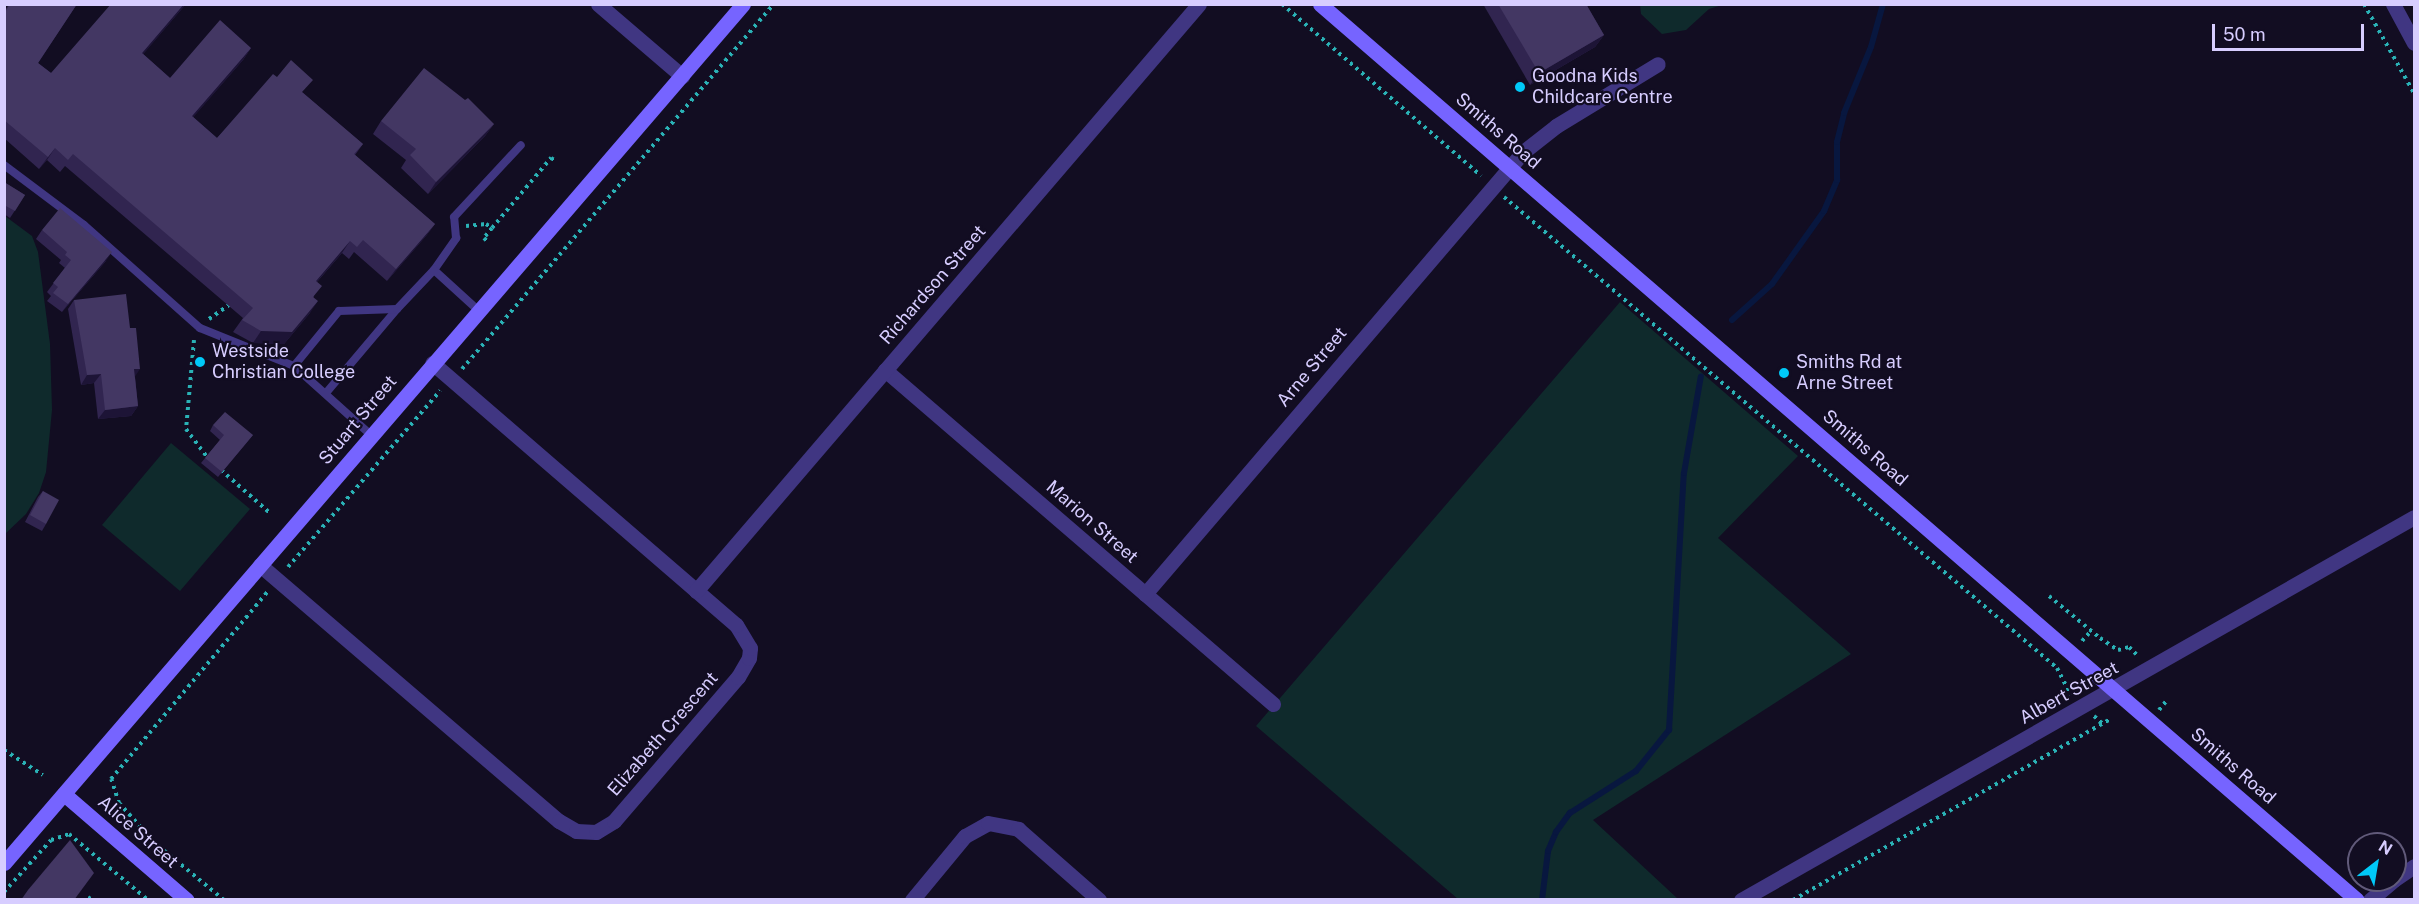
<!DOCTYPE html>
<html>
<head>
<meta charset="utf-8">
<style>
  body { margin:0 }
  #map { position:relative; width:2419px; height:904px; overflow:hidden; background:#120d22; font-family:"Public Sans",sans-serif }
  div>[style] { position:absolute }
  .green>* { inset:0; background:#0f2a2c }
  .stream>* { height:6px; margin:-3px; padding:0 3px; transform-origin:3px; border-radius:3px; background:#08173f }
  .path>* { height:4px; margin-top:-2px; transform-origin:0; background:repeating-linear-gradient(90deg,#2ab2b6 0 3px,transparent 0 7.5px) }
  .lane>* { height:8px; margin:-4px; padding:0 4px; transform-origin:4px; border-radius:4px; background:#403682 }
  .street>* { height:15px; margin:-7.5px; padding:0 7.5px; transform-origin:7.5px; border-radius:7.5px; background:#403682 }
  .secondary>* { height:15px; margin:-7.5px; padding:0 7.5px; transform-origin:7.5px; border-radius:7.5px; background:#7664ff }
  .wall>* { inset:0; background:#312550 }
  .shaded-wall>* { inset:0; background:#1d1436 }
  .building>* { inset:0; background:#433763 }
  .dots>* { width:16px; height:16px; translate:-50% -50%; box-sizing:border-box; border:3px solid #120d22; border-radius:50% }
  span { translate:-50% -50%; white-space:nowrap; text-align:center; line-height:1.15; -webkit-text-stroke:4.5px #120d22; paint-order:stroke }
  .poi-label { font-size:18px; color:#d7cdff }
  .left { translate:0 -50%; text-align:left }
  .street-label { font-size:18px; color:#d7cdff }
  .frame { position:absolute; inset:0; border:6px solid #d7cdff; pointer-events:none }
  .north { position:absolute; left:2347px; top:832px; width:60px; height:60px; box-sizing:border-box; background:#120d22; border:2px solid #615a7a; border-radius:50%; rotate:31deg; font-size:16px; font-weight:700; line-height:24px; text-align:center; color:#d7cdff }
  .north::after { content:''; display:block; margin:auto; width:21px; height:27px; background:#00c9f8; clip-path:polygon(50% 0,100% 100%,50% 72%,0 100%) }
  .scale { position:absolute; left:2212px; top:24px; width:152px; height:27px; box-sizing:border-box; border:3px solid #d7cdff; border-top:0; padding-left:8px; font-size:18px; line-height:21px; white-space:nowrap; color:#d7cdff; -webkit-text-stroke:4px #120d22; paint-order:stroke }
</style>
</head>
<body>
<div id="map">
  <div class="green">
    <div style="clip-path:polygon(1640px 5px,1640px 4px,1722px 5px,1709px 9px,1686px 30px,1662px 34px,1641px 14px)"></div>
    <div style="clip-path:polygon(5px 216px,32px 236px,38px 252px,50px 344px,52px 410px,46px 472px,39px 493px,26px 514px,5px 534px)"></div>
    <div style="clip-path:polygon(1620px 302px,1798px 456px,1718px 538px,1851px 654px,1593px 820px,1678px 899px,1458px 899px,1256px 726px)"></div>
    <div style="clip-path:polygon(171px 443px,250px 509px,180px 591px,102px 525px)"></div>
  </div>
  <div class="stream">
    <div style="left:1732px;top:320px;width:54px;rotate:-42deg"></div>
    <div style="left:1772px;top:284px;width:90px;rotate:-54.5deg"></div>
    <div style="left:1824px;top:211px;width:34px;rotate:-67deg"></div>
    <div style="left:1837px;top:180px;width:38px;rotate:-90deg"></div>
    <div style="left:1837px;top:142px;width:30px;rotate:-76deg"></div>
    <div style="left:1844px;top:113px;width:71px;rotate:-67.8deg"></div>
    <div style="left:1871px;top:47px;width:45px;rotate:-74.4deg"></div>
    <div style="left:1542px;top:900px;width:49px;rotate:-83deg"></div>
    <div style="left:1548px;top:851px;width:21px;rotate:-67deg"></div>
    <div style="left:1556px;top:832px;width:24px;rotate:-54deg"></div>
    <div style="left:1570px;top:813px;width:78px;rotate:-32.5deg"></div>
    <div style="left:1636px;top:771px;width:53px;rotate:-51.2deg"></div>
    <div style="left:1669px;top:730px;width:257px;rotate:-86.7deg"></div>
    <div style="left:1684px;top:473px;width:98px;rotate:-80.1deg"></div>
  </div>
  <div class="path">
    <div style="left:1282px;top:4px;width:263px;rotate:40.8deg"></div>
    <div style="left:2364px;top:4px;width:102px;rotate:60.7deg"></div>
    <div style="left:1504px;top:197px;width:726px;rotate:40.42deg"></div>
    <div style="left:2057px;top:668px;width:30px;rotate:63deg"></div>
    <div style="left:466px;top:226px;width:20px;rotate:-6deg"></div>
    <div style="left:486px;top:224px;width:7px;rotate:34deg"></div>
    <div style="left:492px;top:228px;width:13px;rotate:129deg"></div>
    <div style="left:484px;top:238px;width:4px;rotate:45deg"></div>
    <div style="left:492px;top:228px;width:92px;rotate:-49.9deg"></div>
    <div style="left:551px;top:158px;width:6px;rotate:31deg"></div>
    <div style="left:209px;top:319px;width:28px;rotate:-35deg"></div>
    <div style="left:194px;top:340px;width:89px;rotate:95.1deg"></div>
    <div style="left:186px;top:429px;width:38px;rotate:53deg"></div>
    <div style="left:462px;top:369px;width:480px;rotate:-49.5deg"></div>
    <div style="left:221px;top:470px;width:65px;rotate:41.3deg"></div>
    <div style="left:288px;top:567px;width:233px;rotate:-49.2deg"></div>
    <div style="left:2049px;top:596px;width:66px;rotate:39.5deg"></div>
    <div style="left:2100px;top:638px;width:22px;rotate:34deg"></div>
    <div style="left:2118px;top:650px;width:11px;rotate:-15deg"></div>
    <div style="left:2129px;top:647px;width:13px;rotate:45deg"></div>
    <div style="left:2082px;top:641px;width:15px;rotate:-48deg"></div>
    <div style="left:2159px;top:710px;width:14px;rotate:-51deg"></div>
    <div style="left:2094px;top:716px;width:12px;rotate:42deg"></div>
    <div style="left:4px;top:750px;width:46px;rotate:32.7deg"></div>
    <div style="left:4px;top:892px;width:70px;rotate:-47.9deg"></div>
    <div style="left:51px;top:840px;width:19px;rotate:-18deg"></div>
    <div style="left:69px;top:834px;width:103px;rotate:39.9deg"></div>
    <div style="left:88px;top:897px;width:5px;rotate:37deg"></div>
    <div style="left:224px;top:900px;width:88px;rotate:-140.5deg"></div>
    <div style="left:156px;top:844px;width:55px;rotate:-132.1deg"></div>
    <div style="left:119px;top:803px;width:25px;rotate:-108deg"></div>
    <div style="left:111px;top:779px;width:245px;rotate:-50.1deg"></div>
    <div style="left:1793px;top:900px;width:364px;rotate:-29.7deg"></div>
  </div>
  <div class="lane">
    <div style="left:4px;top:165px;width:100px;rotate:36.9deg"></div>
    <div style="left:84px;top:225px;width:155px;rotate:41.6deg"></div>
    <div style="left:200px;top:328px;width:101px;rotate:22deg"></div>
    <div style="left:434px;top:270px;width:39px;rotate:-55deg"></div>
    <div style="left:456px;top:238px;width:21px;rotate:-95deg"></div>
    <div style="left:454px;top:217px;width:98px;rotate:-47.1deg"></div>
    <div style="left:326px;top:393px;width:110px;rotate:-49.8deg"></div>
    <div style="left:371px;top:435px;width:103px;rotate:-138.1deg"></div>
    <div style="left:294px;top:366px;width:71px;rotate:-50.7deg"></div>
    <div style="left:339px;top:311px;width:58px;rotate:-2deg"></div>
    <div style="left:397px;top:309px;width:54px;rotate:-46.5deg"></div>
    <div style="left:434px;top:270px;width:59px;rotate:42.3deg"></div>
  </div>
  <div class="street">
    <div style="left:598px;top:4px;width:111px;rotate:40.6deg"></div>
    <div style="left:2393px;top:4px;width:44px;rotate:61.7deg"></div>
    <div style="left:885px;top:370px;width:512px;rotate:40.72deg"></div>
    <div style="left:260px;top:565px;width:394px;rotate:40.6deg"></div>
    <div style="left:559px;top:821px;width:20px;rotate:30deg"></div>
    <div style="left:576px;top:831px;width:20px;rotate:3deg"></div>
    <div style="left:596px;top:832px;width:21px;rotate:-31deg"></div>
    <div style="left:614px;top:821px;width:190px;rotate:-49.3deg"></div>
    <div style="left:738px;top:677px;width:22px;rotate:-60deg"></div>
    <div style="left:749px;top:658px;width:10px;rotate:-84deg"></div>
    <div style="left:750px;top:648px;width:27px;rotate:-121deg"></div>
    <div style="left:736px;top:625px;width:401px;rotate:-139.2deg"></div>
    <div style="left:696px;top:591px;width:773px;rotate:-49.41deg"></div>
    <div style="left:1145px;top:594px;width:582px;rotate:-49.46deg"></div>
    <div style="left:1523px;top:152px;width:42px;rotate:-38.2deg"></div>
    <div style="left:1556px;top:126px;width:119px;rotate:-31.3deg"></div>
    <div style="left:2395px;top:879px;width:23px;rotate:-34deg"></div>
    <div style="left:912px;top:900px;width:83px;rotate:-50.4deg"></div>
    <div style="left:965px;top:836px;width:26px;rotate:-29deg"></div>
    <div style="left:988px;top:823px;width:31px;rotate:11deg"></div>
    <div style="left:1018px;top:829px;width:108px;rotate:41.2deg"></div>
    <div style="left:1741px;top:900px;width:774px;rotate:-29.64deg"></div>
    <div style="left:2370px;top:900px;width:31px;rotate:-40deg"></div>
  </div>
  <div class="secondary">
    <div style="left:1320px;top:4px;width:1370px;rotate:40.83deg"></div>
    <div style="left:64px;top:794px;width:162px;rotate:40.8deg"></div>
    <div style="left:4px;top:863px;width:1133px;rotate:-49.29deg"></div>
  </div>
  <div class="wall">
    <div style="clip-path:polygon(9px 4px,77px 4px,38px 63px,51px 73px,186px 4px,143px 54px,170px 78px,251px 48px,243px 60px,193px 117px,217px 138px,277px 77px,303px 93px,363px 144px,355px 155px,435px 224px,426px 236px,387px 281px,354px 252px,349px 259px,342px 253px,317px 282px,310px 313px,284px 344px,253px 343px,233px 332px,243px 318px,65px 166px,60px 172px,47px 160px,39px 169px,4px 138px,4px 12px)"></div>
    <div style="clip-path:polygon(1483px 4px,1586px 4px,1604px 35px,1595px 47px,1530px 85px)"></div>
    <div style="clip-path:polygon(381px 121px,494px 124px,485px 136px,428px 194px,401px 168px,406px 160px,373px 134px)"></div>
    <div style="clip-path:polygon(4px 182px,25px 195px,10px 218px,4px 214px)"></div>
    <div style="clip-path:polygon(42px 230px,106px 261px,62px 312px,47px 301px,51px 296px,47px 292px,65px 268px,59px 263px,61px 260px,36px 239px)"></div>
    <div style="clip-path:polygon(74px 300px,130px 328px,138px 406px,131px 416px,98px 419px,94px 383px,81px 385px,68px 309px)"></div>
    <div style="clip-path:polygon(213px 425px,253px 435px,218px 477px,201px 463px,220px 440px,210px 431px)"></div>
    <div style="clip-path:polygon(43px 491px,46px 524px,42px 531px,25px 522px,38px 497px)"></div>
  </div>
  <div class="shaded-wall">
    <div style="clip-path:polygon(184px 4px,186px 4px,134px 65px,142px 53px)"></div>
    <div style="clip-path:polygon(1604px 35px,1595px 47px,1530px 85px,1539px 73px)"></div>
    <div style="clip-path:polygon(251px 48px,243px 60px,184px 128px,192px 116px)"></div>
    <div style="clip-path:polygon(494px 124px,485px 136px,428px 194px,436px 182px)"></div>
    <div style="clip-path:polygon(55px 148px,47px 160px,39px 169px,48px 157px)"></div>
    <div style="clip-path:polygon(435px 224px,426px 236px,387px 281px,396px 269px)"></div>
    <div style="clip-path:polygon(350px 241px,342px 253px,307px 293px,316px 281px)"></div>
    <div style="clip-path:polygon(112px 252px,106px 261px,62px 312px,68px 304px)"></div>
    <div style="clip-path:polygon(318px 301px,310px 313px,284px 344px,253px 343px,261px 331px)"></div>
    <div style="clip-path:polygon(134px 369px,140px 369px,134px 378px)"></div>
    <div style="clip-path:polygon(101px 374px,94px 383px,81px 385px,87px 375px)"></div>
    <div style="clip-path:polygon(138px 406px,131px 416px,98px 419px,105px 410px)"></div>
  </div>
  <div class="building">
    <div style="clip-path:polygon(10px 4px,77px 4px,38px 63px,51px 73px,111px 4px,184px 4px,142px 53px,170px 78px,220px 20px,251px 48px,192px 116px,217px 138px,273px 74px,277px 77px,291px 60px,313px 80px,302px 92px,363px 144px,354px 154px,435px 224px,396px 269px,363px 240px,357px 247px,350px 241px,316px 281px,322px 286px,313px 297px,318px 301px,292px 332px,261px 331px,242px 320px,253px 308px,73px 154px,68px 160px,55px 148px,48px 157px,4px 120px,4px 14px)"></div>
    <div style="clip-path:polygon(1498px 4px,1586px 4px,1604px 35px,1539px 73px)"></div>
    <div style="clip-path:polygon(424px 68px,465px 100px,468px 98px,494px 124px,436px 182px,410px 155px,416px 149px,381px 121px)"></div>
    <div style="clip-path:polygon(4px 182px,25px 195px,15px 211px,4px 205px)"></div>
    <div style="clip-path:polygon(60px 208px,112px 252px,68px 304px,53px 293px,58px 287px,53px 283px,71px 260px,65px 255px,67px 252px,42px 230px)"></div>
    <div style="clip-path:polygon(126px 294px,130px 328px,136px 328px,140px 369px,134px 369px,138px 406px,105px 410px,101px 374px,87px 375px,74px 300px)"></div>
    <div style="clip-path:polygon(225px 412px,253px 435px,222px 472px,205px 458px,224px 435px,213px 425px)"></div>
    <div style="clip-path:polygon(43px 491px,59px 500px,46px 524px,30px 515px)"></div>
    <div style="clip-path:polygon(70px 840px,94px 873px,74px 900px,21px 900px,28px 890px)"></div>
  </div>
  <div class="dots">
    <div style="left:1520px;top:87px;background:#00c9f8"></div>
    <div style="left:200px;top:362px;background:#00c9f8"></div>
    <div style="left:1784px;top:373px;background:#00c9f8"></div>
  </div>
  <div class="poi-label">
    <span class="left" style="left:1532px;top:87px">Goodna Kids<br>Childcare Centre</span>
    <span class="left" style="left:212px;top:362px">Westside<br>Christian College</span>
    <span class="left" style="left:1796px;top:373px">Smiths Rd at<br>Arne Street</span>
  </div>
  <div class="street-label">
    <span style="left:1498px;top:131px;rotate:41deg">Smiths Road</span>
    <span style="left:933px;top:285px;rotate:-49deg">Richardson Street</span>
    <span style="left:1312px;top:367px;rotate:-50deg">Arne Street</span>
    <span style="left:358px;top:420px;rotate:-50deg">Stuart Street</span>
    <span style="left:1865px;top:448px;rotate:41deg">Smiths Road</span>
    <span style="left:1092px;top:522px;rotate:41deg">Marion Street</span>
    <span style="left:2069px;top:693px;rotate:-29deg">Albert Street</span>
    <span style="left:663px;top:734px;rotate:-49deg">Elizabeth Crescent</span>
    <span style="left:2233px;top:766px;rotate:41deg">Smiths Road</span>
    <span style="left:138px;top:832px;rotate:41deg">Alice Street</span>
  </div>
  <div class="frame"></div>
  <div class="north">N</div>
  <div class="scale">50 m</div>
</div>
</body>
</html>
